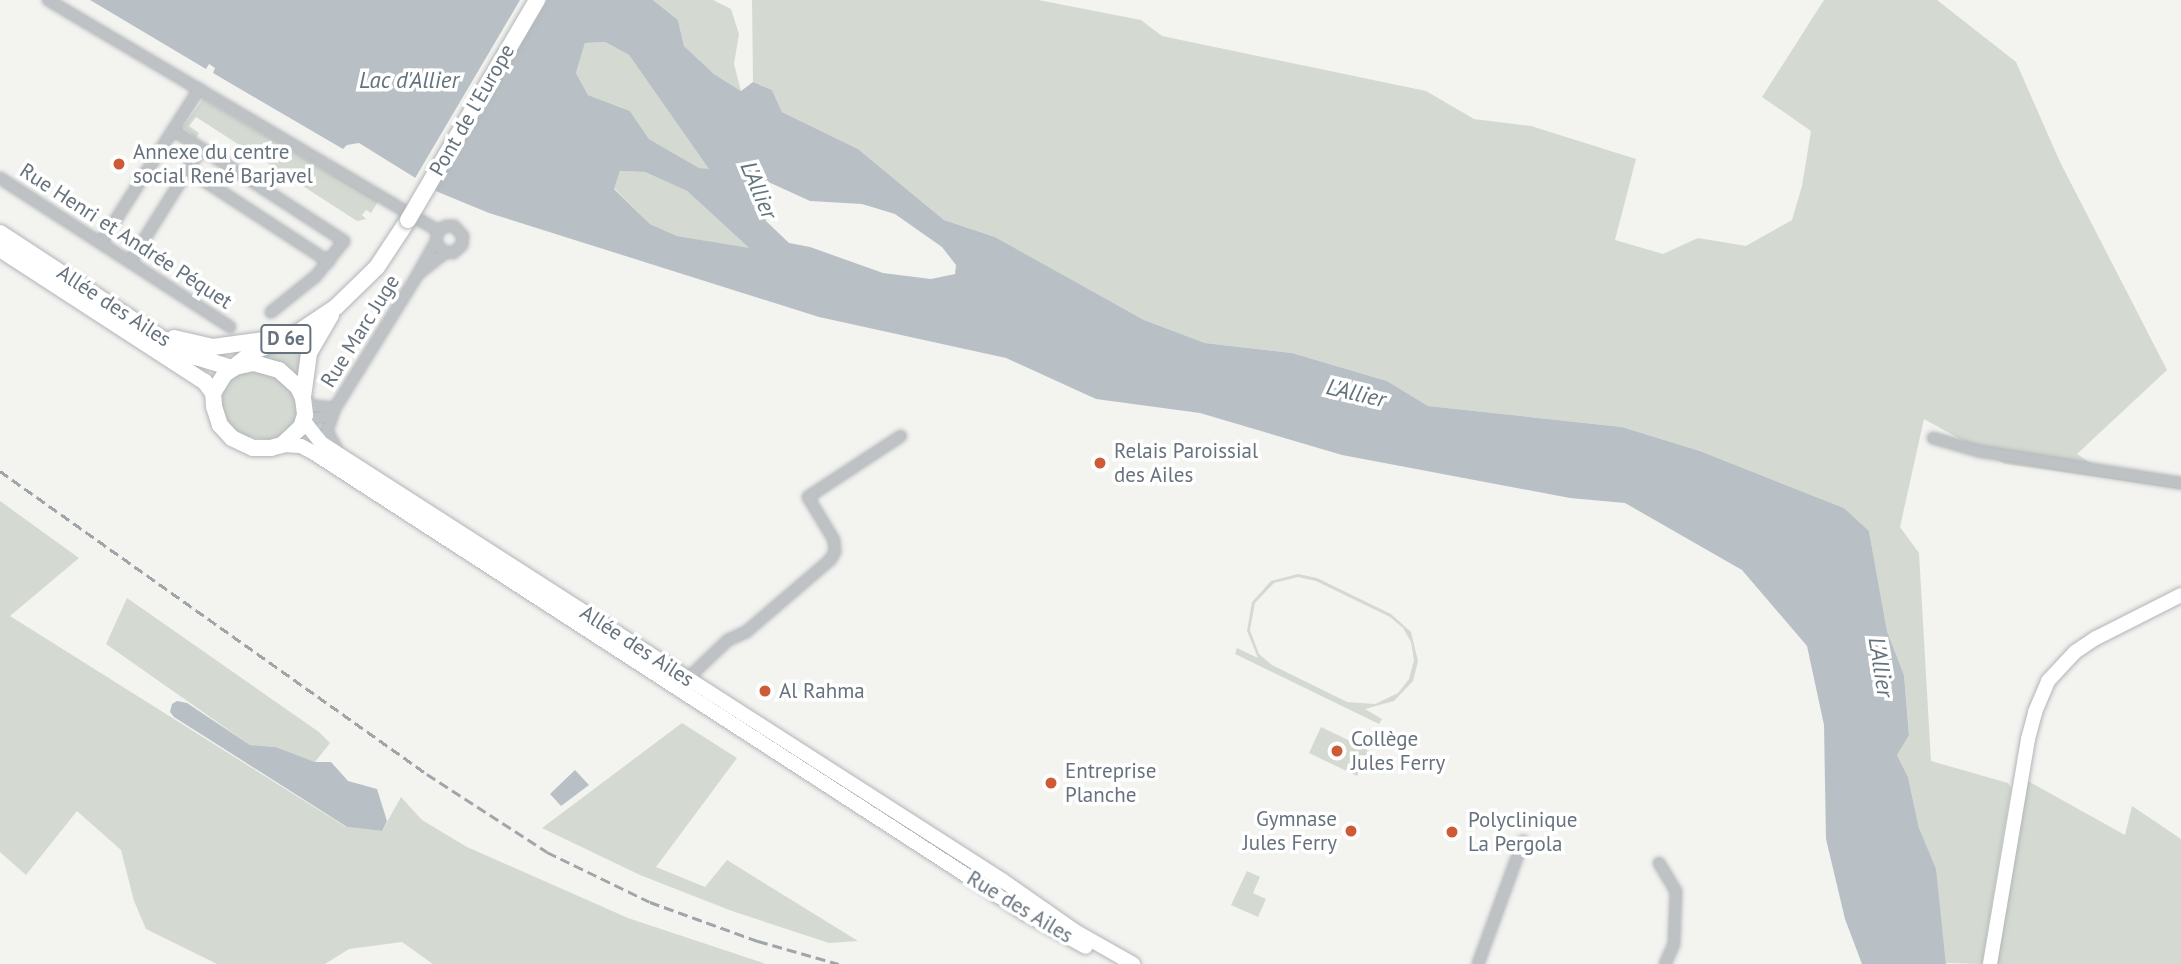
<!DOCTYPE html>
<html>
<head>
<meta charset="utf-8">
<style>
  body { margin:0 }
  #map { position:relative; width:2181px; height:964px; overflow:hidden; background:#f3f3f0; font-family:"PT Sans",sans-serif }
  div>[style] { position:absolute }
  .green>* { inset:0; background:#d4dad1 }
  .water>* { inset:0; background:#b8c0c5 }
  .pier>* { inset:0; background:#f3f3f0 }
  .roads { filter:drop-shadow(0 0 2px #b1b5b9) drop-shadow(0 0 2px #b1b5b9) }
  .street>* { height:10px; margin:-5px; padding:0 5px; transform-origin:5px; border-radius:5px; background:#bfc2c4 }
  .secondary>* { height:14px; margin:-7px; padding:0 7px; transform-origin:7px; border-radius:7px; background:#fff }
  .primary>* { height:16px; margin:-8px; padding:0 8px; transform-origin:8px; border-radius:8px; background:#fff }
  .rail>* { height:2.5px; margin-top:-1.25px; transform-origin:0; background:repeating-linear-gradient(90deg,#a0a5a9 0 10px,transparent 0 15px) }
  .bridges { filter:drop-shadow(0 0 2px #b2b5b8) drop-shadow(0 0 2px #b2b5b8) }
  .primary-bridge>* { height:16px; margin:-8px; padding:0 8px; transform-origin:8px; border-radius:8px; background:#fff }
  .dots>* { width:19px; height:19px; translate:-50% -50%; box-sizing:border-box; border:4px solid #fff; border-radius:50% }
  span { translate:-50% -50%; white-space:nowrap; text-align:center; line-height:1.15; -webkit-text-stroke:7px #fff; paint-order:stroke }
  .shield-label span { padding:2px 5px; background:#fff; border:2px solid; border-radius:5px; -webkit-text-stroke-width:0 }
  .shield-label { font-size:19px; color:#66727d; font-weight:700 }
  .street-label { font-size:21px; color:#66727d }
  .poi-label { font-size:21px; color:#66727d }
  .left { translate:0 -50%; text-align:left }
  .right { translate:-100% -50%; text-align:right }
  .water-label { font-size:23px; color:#62737b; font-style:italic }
</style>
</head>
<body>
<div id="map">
  <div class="green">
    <div style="clip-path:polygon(653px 0,713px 0,731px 9px,739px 34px,734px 64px,741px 91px,714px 74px,684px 46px,678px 20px)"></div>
    <div style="clip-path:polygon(752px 0,1038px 0,1141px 20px,1162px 36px,1426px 91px,1474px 119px,1531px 126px,1636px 159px,1615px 240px,1663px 254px,1698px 238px,1746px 246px,1792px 220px,1802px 186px,1811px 131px,1762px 97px,1824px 0,1937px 0,2016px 62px,2060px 162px,2167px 370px,2077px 454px,2092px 464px,2181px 478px,2181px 489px,2005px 464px,1924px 419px,1900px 527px,1919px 553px,1931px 761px,2008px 783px,2011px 788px,1982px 964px,1946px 963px,1935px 869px,1919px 828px,1908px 777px,1897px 755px,1909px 734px,1904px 675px,1887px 631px,1869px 531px,1844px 508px,1700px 451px,1622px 427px,1428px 406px,1387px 381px,1292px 353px,1205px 343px,1144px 320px,995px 237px,944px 220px,858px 149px,782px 112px,772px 90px,753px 82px)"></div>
    <div style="clip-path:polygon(605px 42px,629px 55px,710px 170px,699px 168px,649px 139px,630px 111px,588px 95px,576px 73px,585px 43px)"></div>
    <div style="clip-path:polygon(203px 99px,334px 176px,336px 175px,379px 200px,371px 213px,366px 210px,362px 215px,366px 219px,357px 221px,196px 117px,189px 126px,199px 133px,196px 138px,183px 127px)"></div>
    <div style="clip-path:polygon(620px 171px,645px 172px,687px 191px,750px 249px,677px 236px,650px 224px,614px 188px)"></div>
    <div style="clip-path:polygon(292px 344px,300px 352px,299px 379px,255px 357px)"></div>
    <div style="clip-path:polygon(256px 370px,273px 373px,295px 395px,298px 413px,293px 426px,284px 435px,271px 440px,242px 436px,229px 424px,221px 405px,221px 393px,232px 376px)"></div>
    <div style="clip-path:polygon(0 501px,79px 558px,10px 616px,346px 827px,382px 831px,401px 797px,422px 820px,467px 847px,628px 918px,766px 964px,433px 964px,402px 942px,349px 949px,325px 964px,217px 964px,146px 929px,134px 901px,121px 850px,77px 811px,26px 875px,0 852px)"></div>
    <div style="clip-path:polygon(evenodd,1298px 574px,1317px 578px,1391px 614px,1411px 632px,1418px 661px,1413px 681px,1394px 701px,1365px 709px,1382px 719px,1379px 724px,1235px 654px,1237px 648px,1258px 658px,1247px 631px,1252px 602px,1271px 581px,1298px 574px,1298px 577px,1316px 581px,1390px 617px,1403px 628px,1411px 642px,1414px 660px,1409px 679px,1398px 693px,1375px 704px,1347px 702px,1272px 665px,1259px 654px,1250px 630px,1255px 603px,1274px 583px,1298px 577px)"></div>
    <div style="clip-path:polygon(127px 598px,319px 732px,330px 743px,315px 762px,276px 747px,250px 745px,106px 644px)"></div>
    <div style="clip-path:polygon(682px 723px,737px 758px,656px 867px,705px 887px,727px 860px,858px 941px,829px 943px,732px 911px,640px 875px,542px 828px)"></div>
    <div style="clip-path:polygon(1321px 727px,1369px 750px,1357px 776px,1309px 753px)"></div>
    <div style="clip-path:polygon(2026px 780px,2125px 835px,2132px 806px,2181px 839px,2181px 964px,1995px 964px)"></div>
    <div style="clip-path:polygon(1247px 871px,1260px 877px,1253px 893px,1266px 899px,1258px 917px,1231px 905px)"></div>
  </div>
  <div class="water">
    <div style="clip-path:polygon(evenodd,90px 0,653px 0,678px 20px,684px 46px,714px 74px,741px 91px,753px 82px,772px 90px,782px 112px,858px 149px,944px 220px,995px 237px,1144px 320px,1205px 343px,1292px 353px,1387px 381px,1428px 406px,1622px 427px,1700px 451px,1844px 508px,1869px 531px,1887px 631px,1904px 675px,1909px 735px,1897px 755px,1908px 777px,1919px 828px,1936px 869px,1946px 964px,1862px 964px,1845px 919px,1826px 839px,1824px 725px,1807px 646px,1742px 570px,1625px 503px,1570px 498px,1342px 455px,1200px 413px,1096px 399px,1006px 358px,819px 317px,489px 213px,438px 192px,359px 143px,347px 145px,343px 149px,213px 73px,215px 68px,209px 64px,206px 69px,90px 0,605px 42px,629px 55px,709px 169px,699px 168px,649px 139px,630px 111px,588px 95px,576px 73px,585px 43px,605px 42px,90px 0,620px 171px,645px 172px,687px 191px,749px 248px,677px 236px,650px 224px,614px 189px,620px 171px,90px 0,764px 180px,810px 201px,862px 204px,895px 214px,942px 247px,956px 265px,955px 274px,931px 279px,883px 273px,810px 247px,789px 243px,766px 221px,757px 182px,764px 180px)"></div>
    <div style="clip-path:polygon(177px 701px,187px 703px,250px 745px,276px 747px,315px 762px,331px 762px,348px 781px,377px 789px,387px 821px,382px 831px,347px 827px,174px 717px,170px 712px,172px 704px)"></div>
    <div style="clip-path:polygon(575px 770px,589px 785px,561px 806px,550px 794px)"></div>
  </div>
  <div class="pier">
    <div style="clip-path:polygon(520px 0,547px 0,433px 193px,414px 180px)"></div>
  </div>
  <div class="roads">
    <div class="street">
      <div style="left:48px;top:0;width:453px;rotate:30.6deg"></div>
      <div style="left:173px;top:130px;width:204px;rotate:33deg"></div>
      <div style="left:344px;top:241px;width:45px;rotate:128.7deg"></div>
      <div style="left:316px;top:276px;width:58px;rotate:141.3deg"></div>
      <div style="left:188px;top:170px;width:168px;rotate:33.1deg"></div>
      <div style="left:0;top:178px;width:274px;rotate:32.9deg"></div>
      <div style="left:101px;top:243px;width:183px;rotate:-57.5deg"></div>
      <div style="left:130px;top:262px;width:133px;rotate:-57.9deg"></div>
      <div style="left:418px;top:274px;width:34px;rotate:-38deg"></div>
      <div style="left:303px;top:398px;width:13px;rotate:39deg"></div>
      <div style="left:313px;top:406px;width:22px;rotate:5deg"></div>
      <div style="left:304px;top:418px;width:27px;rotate:-2deg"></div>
      <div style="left:1933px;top:438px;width:47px;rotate:16.1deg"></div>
      <div style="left:1978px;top:451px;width:206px;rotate:9deg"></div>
      <div style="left:338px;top:451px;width:23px;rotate:-119deg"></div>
      <div style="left:327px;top:431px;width:24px;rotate:-71deg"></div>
      <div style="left:335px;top:408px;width:158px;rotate:-58.2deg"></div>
      <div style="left:418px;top:274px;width:37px;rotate:-61deg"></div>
      <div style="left:436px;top:242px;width:11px;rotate:-80deg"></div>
      <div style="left:438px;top:231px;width:9px;rotate:-32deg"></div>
      <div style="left:446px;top:226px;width:8px"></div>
      <div style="left:454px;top:226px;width:13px;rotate:48deg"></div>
      <div style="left:463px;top:236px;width:9px;rotate:96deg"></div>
      <div style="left:462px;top:245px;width:12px;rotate:138deg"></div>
      <div style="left:453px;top:253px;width:11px;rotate:-170deg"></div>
      <div style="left:442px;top:251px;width:11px;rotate:-124deg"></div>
      <div style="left:685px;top:681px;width:59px;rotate:-43.6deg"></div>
      <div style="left:728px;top:640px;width:20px;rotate:-24deg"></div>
      <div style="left:746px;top:632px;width:111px;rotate:-40.6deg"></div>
      <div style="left:830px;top:560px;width:9px;rotate:-58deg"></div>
      <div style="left:835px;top:552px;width:12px;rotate:-95deg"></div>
      <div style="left:834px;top:540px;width:50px;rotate:-121.2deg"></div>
      <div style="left:808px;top:497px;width:111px;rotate:-33.3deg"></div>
      <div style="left:1659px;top:863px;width:33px;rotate:59deg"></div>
      <div style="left:1676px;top:891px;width:53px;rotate:92.2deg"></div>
      <div style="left:1674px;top:944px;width:22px;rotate:114deg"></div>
      <div style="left:1478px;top:964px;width:131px;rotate:-69.9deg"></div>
    </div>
    <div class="secondary">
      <div style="left:304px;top:421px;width:28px;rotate:52deg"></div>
      <div style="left:321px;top:443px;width:809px;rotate:32.69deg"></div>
      <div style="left:1002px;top:880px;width:89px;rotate:34.9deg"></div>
      <div style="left:1075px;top:931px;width:67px;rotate:29.6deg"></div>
      <div style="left:282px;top:445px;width:19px;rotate:3deg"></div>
      <div style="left:301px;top:446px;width:15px;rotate:28deg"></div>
      <div style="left:314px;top:453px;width:848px;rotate:32.92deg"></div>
      <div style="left:1026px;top:914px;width:68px;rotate:28.8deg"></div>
      <div style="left:1990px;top:964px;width:228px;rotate:-80.4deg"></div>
      <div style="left:2028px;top:739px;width:28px;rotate:-75deg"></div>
      <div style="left:2035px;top:712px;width:34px;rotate:-67deg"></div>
      <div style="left:2048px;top:681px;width:40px;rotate:-47deg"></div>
      <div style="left:2075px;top:652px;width:25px;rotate:-34deg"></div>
      <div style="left:2096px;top:638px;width:95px;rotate:-26.8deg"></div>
    </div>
    <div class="primary">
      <div style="left:0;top:233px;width:201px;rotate:33.2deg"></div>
      <div style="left:168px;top:343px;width:31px;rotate:27deg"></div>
      <div style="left:196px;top:357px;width:39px;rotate:17deg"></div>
      <div style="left:0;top:249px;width:244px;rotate:33deg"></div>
      <div style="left:205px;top:382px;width:14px;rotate:54deg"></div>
      <div style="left:174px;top:338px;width:40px;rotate:13deg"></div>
      <div style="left:213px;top:347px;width:52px;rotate:-7.7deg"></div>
      <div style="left:254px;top:363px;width:26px;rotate:16deg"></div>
      <div style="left:279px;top:370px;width:25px;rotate:42deg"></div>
      <div style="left:298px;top:387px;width:12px;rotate:66deg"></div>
      <div style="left:303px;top:398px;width:17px;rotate:83deg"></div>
      <div style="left:305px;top:415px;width:13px;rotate:108deg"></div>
      <div style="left:301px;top:427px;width:26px;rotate:137deg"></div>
      <div style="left:282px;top:445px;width:11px;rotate:165deg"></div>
      <div style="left:271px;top:448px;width:18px;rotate:180deg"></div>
      <div style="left:253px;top:448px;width:23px;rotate:-155deg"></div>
      <div style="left:232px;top:438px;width:18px;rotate:-133deg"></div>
      <div style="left:220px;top:425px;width:20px;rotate:-108deg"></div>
      <div style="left:214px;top:406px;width:13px;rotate:-94deg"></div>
      <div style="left:213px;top:393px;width:22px;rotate:-58deg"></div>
      <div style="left:225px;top:374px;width:12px;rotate:-35deg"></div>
      <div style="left:235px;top:367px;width:19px;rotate:-12deg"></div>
      <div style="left:235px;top:366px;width:24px;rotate:-38deg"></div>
      <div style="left:254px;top:351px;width:42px;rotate:-21deg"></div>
      <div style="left:293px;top:336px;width:52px;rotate:-34deg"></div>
      <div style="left:336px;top:307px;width:57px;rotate:-44.3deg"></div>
      <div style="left:377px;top:267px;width:56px;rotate:-56.6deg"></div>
      <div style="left:303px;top:397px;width:44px;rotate:-82.2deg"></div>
      <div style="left:309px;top:353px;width:44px;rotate:-59.9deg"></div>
    </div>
  </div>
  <div class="rail">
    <div style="left:0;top:471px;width:524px;rotate:35.36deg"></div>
    <div style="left:427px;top:774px;width:143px;rotate:33deg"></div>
    <div style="left:547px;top:852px;width:114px;rotate:25.9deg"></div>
    <div style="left:650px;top:902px;width:115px;rotate:19.9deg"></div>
    <div style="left:758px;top:941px;width:84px;rotate:15.9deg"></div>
  </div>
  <div class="bridges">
    <div class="primary-bridge">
      <div style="left:408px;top:220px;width:255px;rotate:-59.6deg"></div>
    </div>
  </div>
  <div class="dots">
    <div style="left:119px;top:164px;background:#cd5b35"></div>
    <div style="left:1100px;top:463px;background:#cd5b35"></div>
    <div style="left:765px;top:691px;background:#cd5b35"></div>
    <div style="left:1337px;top:751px;background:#cd5b35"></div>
    <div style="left:1051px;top:783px;background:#cd5b35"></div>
    <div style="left:1351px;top:831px;background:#cd5b35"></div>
    <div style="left:1452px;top:832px;background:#cd5b35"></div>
  </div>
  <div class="shield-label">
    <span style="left:286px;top:339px">D 6e</span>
  </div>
  <div class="street-label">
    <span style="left:472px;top:110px;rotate:-60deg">Pont de l'Europe</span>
    <span style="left:126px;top:236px;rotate:33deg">Rue Henri et Andrée Péquet</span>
    <span style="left:114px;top:306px;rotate:33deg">Allée des Ailes</span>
    <span style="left:360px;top:331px;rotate:-58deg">Rue Marc Juge</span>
    <span style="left:637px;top:646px;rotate:33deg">Allée des Ailes</span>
    <span style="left:1020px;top:907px;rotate:31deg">Rue des Ailes</span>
  </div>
  <div class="poi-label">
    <span class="left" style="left:133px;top:164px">Annexe du centre<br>social René Barjavel</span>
    <span class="left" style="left:1114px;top:463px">Relais Paroissial<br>des Ailes</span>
    <span class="left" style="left:779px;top:691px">Al Rahma</span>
    <span class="left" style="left:1351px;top:751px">Collège<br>Jules Ferry</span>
    <span class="left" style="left:1065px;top:783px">Entreprise<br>Planche</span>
    <span class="right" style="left:1337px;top:831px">Gymnase<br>Jules Ferry</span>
    <span class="left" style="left:1468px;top:832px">Polyclinique<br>La Pergola</span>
  </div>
  <div class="water-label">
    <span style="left:409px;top:80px">Lac d'Allier</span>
    <span style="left:759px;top:190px;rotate:67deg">L'Allier</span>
    <span style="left:1356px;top:393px;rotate:13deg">L'Allier</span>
    <span style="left:1881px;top:667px;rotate:81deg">L'Allier</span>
  </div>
</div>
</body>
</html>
